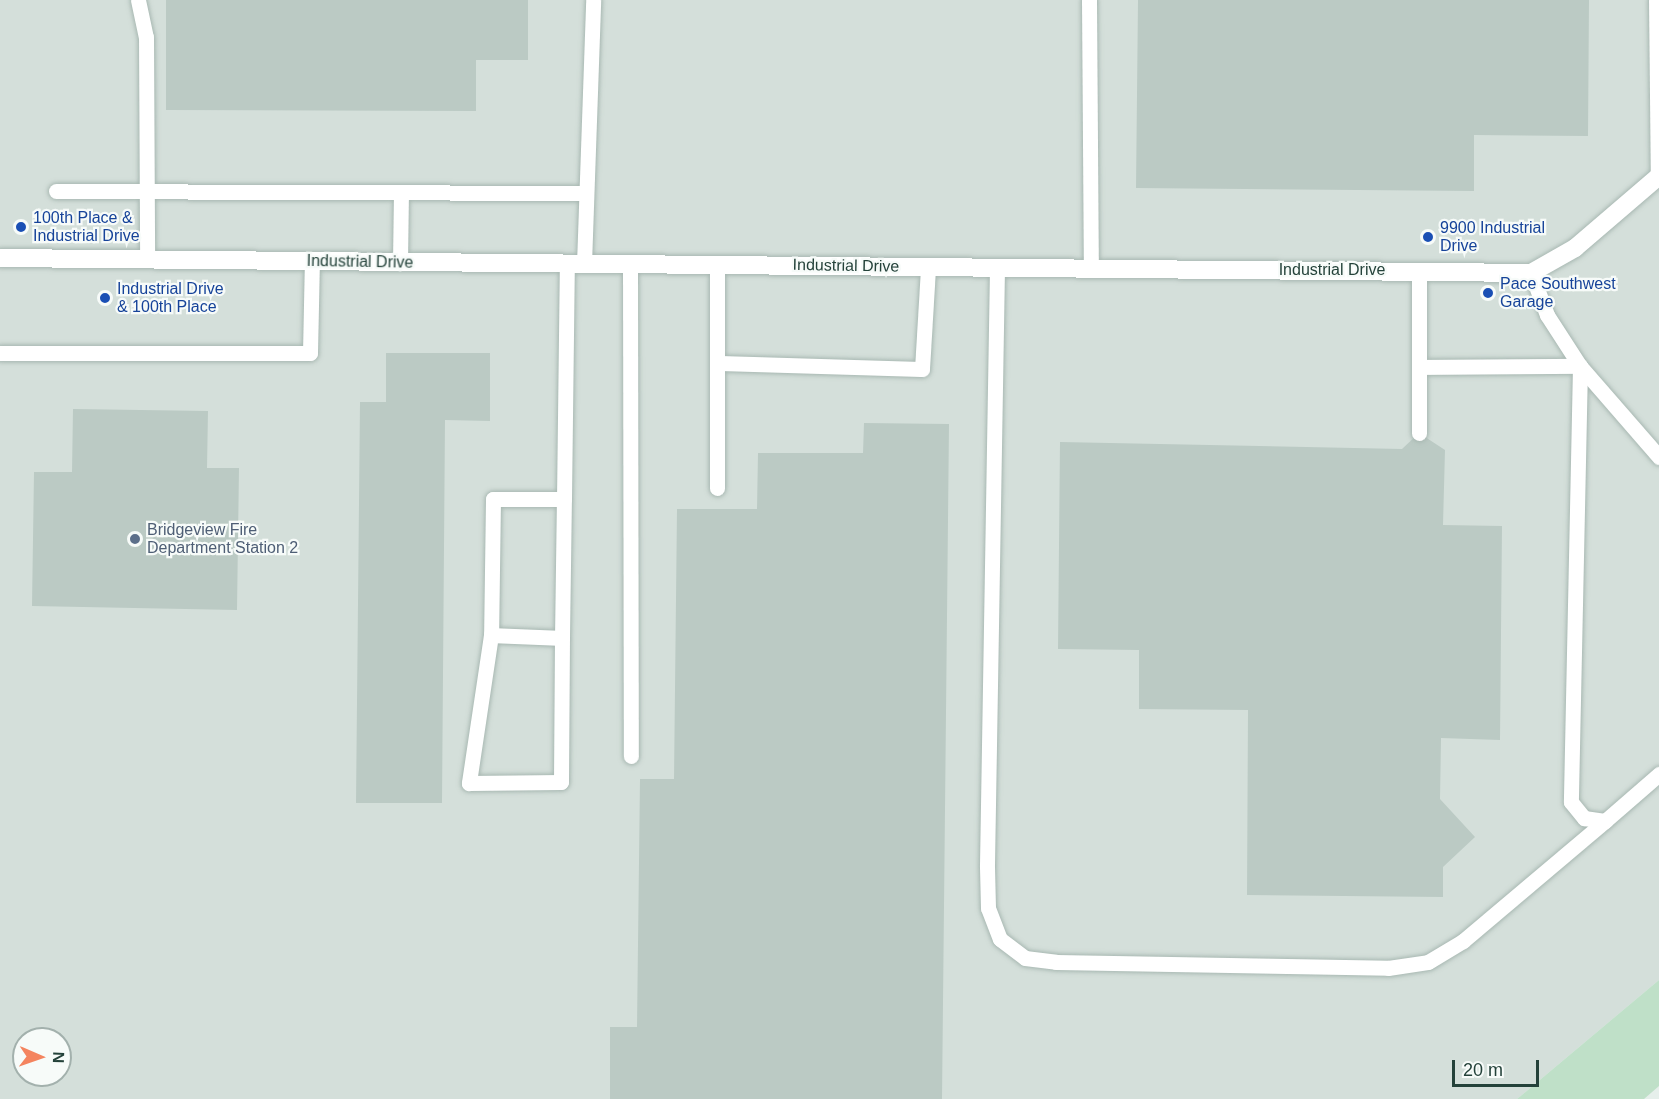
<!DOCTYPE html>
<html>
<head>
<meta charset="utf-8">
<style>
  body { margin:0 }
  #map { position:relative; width:1659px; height:1099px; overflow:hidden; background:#e6efeb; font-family:Helvetica,sans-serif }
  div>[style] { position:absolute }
  .built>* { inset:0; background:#d4dfda }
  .green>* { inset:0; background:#bfe0c8 }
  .building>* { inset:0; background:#bbcac4 }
  .roads { filter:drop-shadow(0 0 2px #a8b8b2) drop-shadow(0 0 2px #a8b8b2) }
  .service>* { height:15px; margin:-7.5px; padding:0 7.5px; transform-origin:7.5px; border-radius:7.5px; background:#fff }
  .minor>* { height:18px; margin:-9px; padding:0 9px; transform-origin:9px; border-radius:9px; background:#fff }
  .dots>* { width:16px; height:16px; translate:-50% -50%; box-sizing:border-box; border:3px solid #f7fbf9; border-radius:50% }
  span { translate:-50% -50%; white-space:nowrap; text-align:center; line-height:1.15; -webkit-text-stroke:4.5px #f7fbf9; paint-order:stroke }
  .transit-label { font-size:16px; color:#164399 }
  .left { translate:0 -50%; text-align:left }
  .street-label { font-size:16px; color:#24423a }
  .service-label { font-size:16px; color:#4e5e75 }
  .north { position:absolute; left:12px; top:1027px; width:60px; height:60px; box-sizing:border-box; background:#f7fbf9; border:2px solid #a3b1ad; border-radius:50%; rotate:92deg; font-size:16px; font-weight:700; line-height:24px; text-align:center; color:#24423a }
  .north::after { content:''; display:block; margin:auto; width:21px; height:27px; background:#f4845f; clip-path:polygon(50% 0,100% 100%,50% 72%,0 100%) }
  .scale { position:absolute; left:1452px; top:1060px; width:87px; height:27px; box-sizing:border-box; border:3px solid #24423a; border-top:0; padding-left:8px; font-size:18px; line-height:21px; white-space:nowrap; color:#24423a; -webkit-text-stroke:4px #f7fbf9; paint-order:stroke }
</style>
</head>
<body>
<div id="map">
  <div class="built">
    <div style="clip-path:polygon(evenodd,0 0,1659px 0,1659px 980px,1517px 1099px,0 1099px,0 0,24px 1039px,60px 1039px,60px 1075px,24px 1075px,24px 1039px)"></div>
  </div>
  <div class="green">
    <div style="clip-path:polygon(1659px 980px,1659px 1086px,1644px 1099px,1517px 1099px)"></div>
  </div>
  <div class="building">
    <div style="clip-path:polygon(166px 0,528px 0,528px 60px,476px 60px,476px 111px,166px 110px)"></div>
    <div style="clip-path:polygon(1138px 0,1589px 0,1588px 136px,1474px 135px,1474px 191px,1136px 188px)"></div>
    <div style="clip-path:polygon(386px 353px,490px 353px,490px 421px,445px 420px,442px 803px,356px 803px,360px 402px,386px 402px)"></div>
    <div style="clip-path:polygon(73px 409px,208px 411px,207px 468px,239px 468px,237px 610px,32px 606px,34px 472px,72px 472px)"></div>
    <div style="clip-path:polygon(864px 423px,949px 424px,942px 1099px,610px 1099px,610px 1027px,637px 1027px,640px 779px,674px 779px,677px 509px,757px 509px,758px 453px,863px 453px)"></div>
    <div style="clip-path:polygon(1419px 433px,1445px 450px,1443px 525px,1502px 526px,1500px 740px,1441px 738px,1440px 799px,1475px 837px,1443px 867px,1443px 897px,1247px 895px,1248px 710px,1139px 709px,1139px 650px,1058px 649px,1060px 442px,1402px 449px)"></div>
  </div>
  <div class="roads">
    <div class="service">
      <div style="left:138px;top:0;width:38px;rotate:78deg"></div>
      <div style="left:146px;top:37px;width:223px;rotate:89.7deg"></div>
      <div style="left:1089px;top:0;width:269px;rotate:89.6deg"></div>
      <div style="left:1656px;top:0;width:177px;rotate:89.4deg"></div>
      <div style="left:56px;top:191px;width:528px;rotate:0.22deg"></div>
      <div style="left:400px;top:262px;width:70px;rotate:-89.2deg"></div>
      <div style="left:584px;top:264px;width:264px;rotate:-88deg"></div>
      <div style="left:630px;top:264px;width:492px;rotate:89.9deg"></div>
      <div style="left:717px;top:265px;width:223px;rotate:90deg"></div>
      <div style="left:997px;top:268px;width:599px;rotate:90.96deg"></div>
      <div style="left:987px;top:867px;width:41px;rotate:88.6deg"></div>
      <div style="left:988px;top:908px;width:33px;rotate:69deg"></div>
      <div style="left:1000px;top:939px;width:31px;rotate:37deg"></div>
      <div style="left:1025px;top:958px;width:31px;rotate:7deg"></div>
      <div style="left:1056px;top:962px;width:332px;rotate:1deg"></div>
      <div style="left:1388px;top:968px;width:40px;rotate:-8.5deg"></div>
      <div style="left:1428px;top:962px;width:41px;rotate:-31deg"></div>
      <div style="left:1463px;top:941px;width:186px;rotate:-40.2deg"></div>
      <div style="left:1419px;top:271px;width:96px;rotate:90deg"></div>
      <div style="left:1419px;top:367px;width:161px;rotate:-0.4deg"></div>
      <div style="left:1531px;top:273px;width:45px;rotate:69.1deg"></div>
      <div style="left:1547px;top:315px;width:61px;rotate:57.1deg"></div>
      <div style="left:1580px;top:366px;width:121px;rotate:49deg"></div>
      <div style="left:0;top:353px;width:310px"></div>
      <div style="left:310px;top:353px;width:92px;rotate:-88.8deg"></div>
      <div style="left:719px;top:363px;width:203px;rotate:1.7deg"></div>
      <div style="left:922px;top:369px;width:102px;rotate:-86.6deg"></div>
      <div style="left:1580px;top:366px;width:436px;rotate:91.2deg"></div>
      <div style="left:1571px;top:802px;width:21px;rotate:51deg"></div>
      <div style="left:1584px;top:818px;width:21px;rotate:8deg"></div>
      <div style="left:1605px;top:821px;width:72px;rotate:-41deg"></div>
      <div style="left:1419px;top:367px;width:66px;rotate:90deg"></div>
      <div style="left:564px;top:499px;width:71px;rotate:180deg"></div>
      <div style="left:493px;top:499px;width:136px;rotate:90.8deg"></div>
      <div style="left:491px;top:635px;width:150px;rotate:98.5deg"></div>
      <div style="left:469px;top:783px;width:92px;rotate:-0.6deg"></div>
      <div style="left:561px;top:782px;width:144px;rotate:-89.6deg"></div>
      <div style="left:562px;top:638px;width:139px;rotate:-89.2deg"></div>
      <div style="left:564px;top:499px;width:235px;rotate:-89.3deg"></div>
      <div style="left:491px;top:635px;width:71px;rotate:2.4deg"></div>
    </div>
    <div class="minor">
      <div style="left:0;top:258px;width:1531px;rotate:0.56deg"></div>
      <div style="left:1531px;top:273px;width:51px;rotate:-29.6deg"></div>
      <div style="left:1575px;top:248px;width:111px;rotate:-40.6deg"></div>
    </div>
  </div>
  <div class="dots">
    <div style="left:21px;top:227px;background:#1a4fb4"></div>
    <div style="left:1428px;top:237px;background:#1a4fb4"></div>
    <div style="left:1488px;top:293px;background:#1a4fb4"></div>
    <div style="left:105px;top:298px;background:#1a4fb4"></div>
    <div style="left:135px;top:539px;background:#5c6f8a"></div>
  </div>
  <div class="transit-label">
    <span class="left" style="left:33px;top:227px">100th Place &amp;<br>Industrial Drive</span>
    <span class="left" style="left:1440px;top:237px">9900 Industrial<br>Drive</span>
    <span class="left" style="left:1500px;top:293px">Pace Southwest<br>Garage</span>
    <span class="left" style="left:117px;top:298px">Industrial Drive<br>&amp; 100th Place</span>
  </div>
  <div class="street-label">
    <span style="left:360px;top:262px;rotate:1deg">Industrial Drive</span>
    <span style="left:846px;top:266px;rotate:1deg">Industrial Drive</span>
    <span style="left:1332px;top:270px">Industrial Drive</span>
  </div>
  <div class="service-label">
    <span class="left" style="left:147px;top:539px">Bridgeview Fire<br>Department Station 2</span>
  </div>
  <div class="north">N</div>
  <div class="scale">20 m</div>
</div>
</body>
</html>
